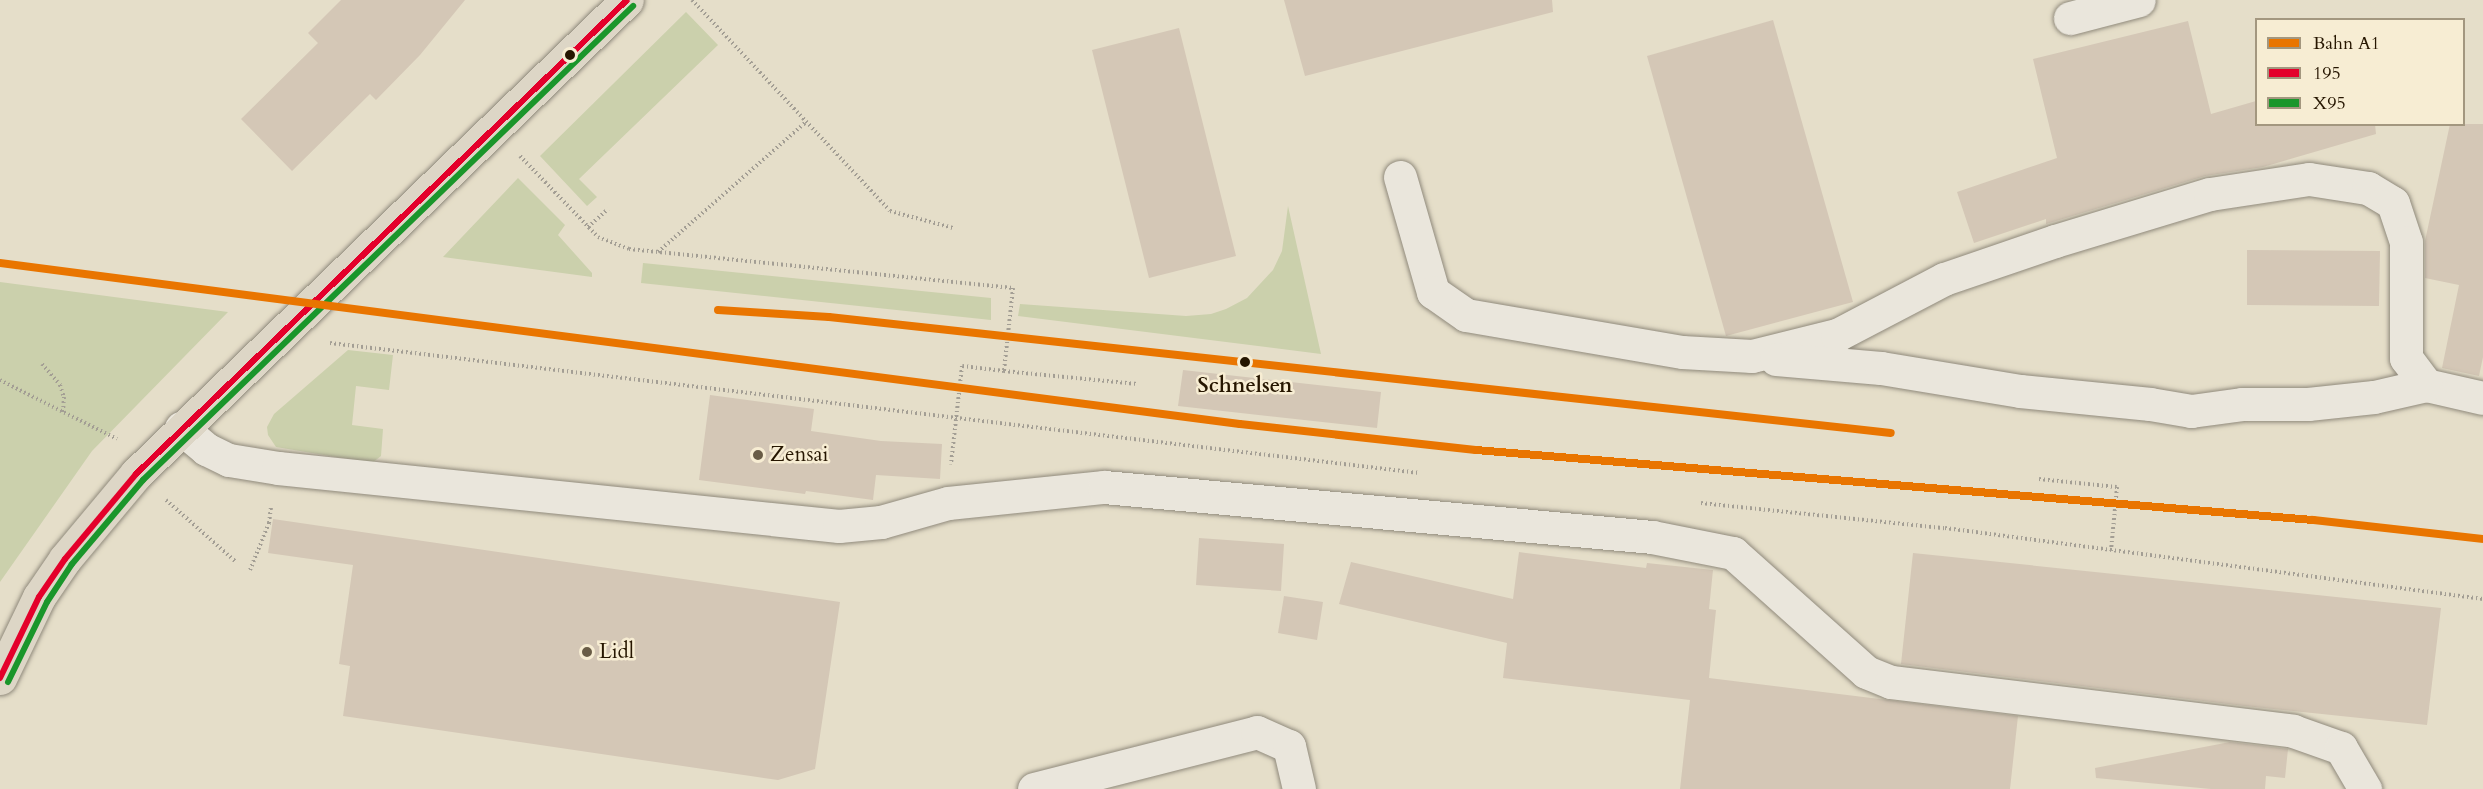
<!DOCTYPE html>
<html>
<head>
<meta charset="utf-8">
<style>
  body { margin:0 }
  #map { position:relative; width:2483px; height:789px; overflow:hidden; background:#e5dec9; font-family:Cardo,serif }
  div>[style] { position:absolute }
  .green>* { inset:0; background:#cbd0ac }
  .building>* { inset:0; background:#d4c7b6 }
  .path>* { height:4px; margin-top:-2px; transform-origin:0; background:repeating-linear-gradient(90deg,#a39e94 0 1.5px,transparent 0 4.5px) }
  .roads { filter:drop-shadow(0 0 2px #908a7c) drop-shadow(0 0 2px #908a7c) }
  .minor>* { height:33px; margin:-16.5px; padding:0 16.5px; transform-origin:16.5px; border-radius:16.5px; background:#eae6dc }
  .major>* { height:33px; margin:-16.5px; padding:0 16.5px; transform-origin:16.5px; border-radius:16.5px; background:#ddd6c6 }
  .bus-1>* { height:6px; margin:-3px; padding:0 3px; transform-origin:3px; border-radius:3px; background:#e4002b }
  .bus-2>* { height:6px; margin:-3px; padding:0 3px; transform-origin:3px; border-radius:3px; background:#1a962b }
  .rail-1>* { height:8px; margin:-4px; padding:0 4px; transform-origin:4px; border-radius:4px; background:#e97500 }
  .dots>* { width:16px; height:16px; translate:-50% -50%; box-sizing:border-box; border:3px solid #f7edd3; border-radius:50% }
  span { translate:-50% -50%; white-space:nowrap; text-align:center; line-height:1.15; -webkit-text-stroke:5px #f7edd3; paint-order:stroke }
  .stop-label { font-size:21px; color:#261600; font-weight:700 }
  .poi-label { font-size:21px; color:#261600 }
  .left { translate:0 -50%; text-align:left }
  .legend { position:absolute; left:2255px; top:18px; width:210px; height:108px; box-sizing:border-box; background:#f7edd3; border:2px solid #a3977f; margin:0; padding:8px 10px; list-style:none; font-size:18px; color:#261600 }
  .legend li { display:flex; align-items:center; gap:12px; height:30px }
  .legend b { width:30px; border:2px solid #a3977f }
</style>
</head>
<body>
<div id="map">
  <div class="green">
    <div style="clip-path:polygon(686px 12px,718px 45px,579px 179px,597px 197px,587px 206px,540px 156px)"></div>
    <div style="clip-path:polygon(518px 178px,565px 225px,558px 235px,592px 273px,592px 277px,443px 257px)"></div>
    <div style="clip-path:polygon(1288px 206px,1321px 354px,1018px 316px,1020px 304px,1186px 316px,1211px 314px,1226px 309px,1247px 298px,1273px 270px,1282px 251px)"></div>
    <div style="clip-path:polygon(643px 263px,991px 298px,991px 320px,641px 283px)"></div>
    <div style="clip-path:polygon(0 282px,228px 312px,92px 451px,0 582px)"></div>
    <div style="clip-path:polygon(348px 350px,393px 355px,389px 390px,356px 386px,352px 425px,383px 429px,381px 456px,372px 463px,276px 447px,268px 435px,267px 427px,274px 414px)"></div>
  </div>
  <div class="building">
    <div style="clip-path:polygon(341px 0,465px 0,420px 55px,376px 100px,370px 94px,292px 171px,241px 119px,318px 43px,308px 33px)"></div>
    <div style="clip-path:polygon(1284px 0,1552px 0,1553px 12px,1305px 76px)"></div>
    <div style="clip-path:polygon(1773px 20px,1853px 302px,1726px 336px,1647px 56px)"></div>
    <div style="clip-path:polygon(2188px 21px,2211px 114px,2256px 101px,2256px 124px,2375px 124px,2376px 134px,2263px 167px,2205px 176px,2046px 224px,2046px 219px,1974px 243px,1957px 192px,2057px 158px,2033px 59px)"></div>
    <div style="clip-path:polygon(1179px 28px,1236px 256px,1149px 278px,1092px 50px)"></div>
    <div style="clip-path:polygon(2450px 124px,2483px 124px,2483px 357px,2479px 376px,2442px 368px,2459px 285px,2425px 278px,2425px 241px)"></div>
    <div style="clip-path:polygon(2247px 250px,2380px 251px,2379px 306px,2247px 305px)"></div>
    <div style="clip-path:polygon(1183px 370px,1381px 392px,1377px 428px,1178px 406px)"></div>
    <div style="clip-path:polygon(710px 395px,814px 409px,811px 431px,881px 441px,942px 444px,940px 479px,876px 475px,873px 500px,806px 491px,805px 494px,699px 480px)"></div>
    <div style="clip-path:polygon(273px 519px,840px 602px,815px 769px,778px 780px,343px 716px,350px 666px,339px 664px,353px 565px,268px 553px)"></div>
    <div style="clip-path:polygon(1199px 538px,1284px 544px,1281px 591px,1196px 585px)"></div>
    <div style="clip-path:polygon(1519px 552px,1646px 568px,1647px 563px,1713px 570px,1709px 609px,1716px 610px,1709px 678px,2018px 716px,2010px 789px,1680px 789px,1690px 700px,1503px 678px,1507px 643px,1339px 604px,1351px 562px,1513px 599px)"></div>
    <div style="clip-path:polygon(1913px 553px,2441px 608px,2427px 725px,2245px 706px,1901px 664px)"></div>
    <div style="clip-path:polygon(1284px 596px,1323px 602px,1317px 640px,1278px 633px)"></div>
    <div style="clip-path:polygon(2230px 742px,2288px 749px,2285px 778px,2266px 776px,2265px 789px,2211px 789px,2096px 778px,2095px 768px)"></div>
  </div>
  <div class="path">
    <div style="left:692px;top:0;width:289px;rotate:46.8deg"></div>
    <div style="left:890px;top:211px;width:65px;rotate:15.1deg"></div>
    <div style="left:520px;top:156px;width:112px;rotate:46.1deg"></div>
    <div style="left:598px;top:237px;width:33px;rotate:21deg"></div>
    <div style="left:629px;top:249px;width:386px;rotate:5.8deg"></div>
    <div style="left:1013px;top:288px;width:83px;rotate:96.2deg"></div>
    <div style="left:1004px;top:371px;width:42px;rotate:-173.2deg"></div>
    <div style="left:962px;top:366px;width:99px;rotate:96.4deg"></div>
    <div style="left:588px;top:227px;width:27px;rotate:-42deg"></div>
    <div style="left:658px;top:252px;width:197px;rotate:-41.3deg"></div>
    <div style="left:330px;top:343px;width:1097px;rotate:6.81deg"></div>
    <div style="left:42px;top:364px;width:28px;rotate:49deg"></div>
    <div style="left:60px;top:385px;width:13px;rotate:72deg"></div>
    <div style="left:64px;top:397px;width:16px;rotate:94deg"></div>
    <div style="left:1004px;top:371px;width:134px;rotate:5.6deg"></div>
    <div style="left:0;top:380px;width:131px;rotate:26.8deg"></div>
    <div style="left:2039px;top:479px;width:78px;rotate:5.9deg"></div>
    <div style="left:2117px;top:487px;width:64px;rotate:95.4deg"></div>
    <div style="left:166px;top:500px;width:92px;rotate:41.5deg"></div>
    <div style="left:1701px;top:503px;width:245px;rotate:5.9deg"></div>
    <div style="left:1945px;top:528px;width:543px;rotate:7.52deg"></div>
    <div style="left:250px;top:570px;width:51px;rotate:-68deg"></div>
    <div style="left:269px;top:523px;width:16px;rotate:-83deg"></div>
  </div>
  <div class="roads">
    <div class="minor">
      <div style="left:2070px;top:18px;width:71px;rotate:-14.6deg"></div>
      <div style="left:1400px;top:177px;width:120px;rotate:74deg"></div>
      <div style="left:1433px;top:292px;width:40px;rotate:34.9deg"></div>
      <div style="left:1466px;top:315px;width:219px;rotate:9.7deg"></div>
      <div style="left:1682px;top:352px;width:70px;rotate:3.3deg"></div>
      <div style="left:1752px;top:356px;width:88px;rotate:-13.9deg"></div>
      <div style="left:1837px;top:335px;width:121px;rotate:-27.6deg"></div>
      <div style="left:1944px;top:279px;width:117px;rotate:-18.9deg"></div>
      <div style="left:2055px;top:241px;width:162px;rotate:-16.9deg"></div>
      <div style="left:2210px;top:194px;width:100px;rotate:-8.6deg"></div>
      <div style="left:2309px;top:179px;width:60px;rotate:8.7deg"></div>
      <div style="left:2368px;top:188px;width:29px;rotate:31deg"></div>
      <div style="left:2393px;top:203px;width:41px;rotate:71.6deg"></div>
      <div style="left:2406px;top:242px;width:116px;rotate:90deg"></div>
      <div style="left:2406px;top:358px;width:34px;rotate:53deg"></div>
      <div style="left:2426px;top:385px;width:58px;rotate:12.8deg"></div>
      <div style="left:1776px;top:359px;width:105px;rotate:4.9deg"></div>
      <div style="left:1881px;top:368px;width:141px;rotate:9.4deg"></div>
      <div style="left:2020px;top:391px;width:131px;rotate:5.7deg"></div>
      <div style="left:2150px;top:404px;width:42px;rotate:9.7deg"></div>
      <div style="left:2191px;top:411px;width:51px;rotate:-7.8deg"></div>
      <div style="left:2242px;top:404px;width:66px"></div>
      <div style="left:2308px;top:404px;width:66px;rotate:-6.1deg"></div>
      <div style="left:2374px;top:397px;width:53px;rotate:-13deg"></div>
      <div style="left:181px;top:428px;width:33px;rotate:40deg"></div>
      <div style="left:206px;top:449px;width:25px;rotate:26deg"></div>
      <div style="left:229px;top:460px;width:50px;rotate:9.3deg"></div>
      <div style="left:278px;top:468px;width:564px;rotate:5.9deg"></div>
      <div style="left:839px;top:526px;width:42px;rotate:-5.4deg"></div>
      <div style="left:881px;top:522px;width:70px;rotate:-15.8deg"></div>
      <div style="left:948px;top:503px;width:157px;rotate:-5.9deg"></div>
      <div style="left:1104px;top:487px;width:550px;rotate:5.21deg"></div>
      <div style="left:1652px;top:537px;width:83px;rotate:11.2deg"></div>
      <div style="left:1733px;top:553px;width:178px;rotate:41.8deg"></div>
      <div style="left:1866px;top:672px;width:27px;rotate:22deg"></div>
      <div style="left:1891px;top:682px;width:405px;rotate:6.9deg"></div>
      <div style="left:2293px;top:731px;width:51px;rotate:19.5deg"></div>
      <div style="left:2341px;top:748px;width:48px;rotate:59.7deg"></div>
      <div style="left:1034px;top:789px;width:230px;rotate:-14.3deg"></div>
      <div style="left:1257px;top:732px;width:35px;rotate:24deg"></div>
      <div style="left:1289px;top:746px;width:44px;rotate:76.9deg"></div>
    </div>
    <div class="major">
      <div style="left:0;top:678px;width:90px;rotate:-64.3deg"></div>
      <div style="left:39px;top:597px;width:46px;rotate:-55.6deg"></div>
      <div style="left:65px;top:559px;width:111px;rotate:-50.1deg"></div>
      <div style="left:136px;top:474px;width:682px;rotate:-43.99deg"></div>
    </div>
  </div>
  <div class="bus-1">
    <div style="left:0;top:678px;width:90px;rotate:-64.3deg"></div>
    <div style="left:39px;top:597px;width:46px;rotate:-55.6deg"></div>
    <div style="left:65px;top:559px;width:111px;rotate:-50.1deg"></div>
    <div style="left:136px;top:474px;width:682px;rotate:-43.99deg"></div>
  </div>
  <div class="bus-2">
    <div style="left:8px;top:682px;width:89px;rotate:-64deg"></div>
    <div style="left:47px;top:602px;width:45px;rotate:-56.7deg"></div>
    <div style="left:72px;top:564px;width:110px;rotate:-49.8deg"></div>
    <div style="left:143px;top:480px;width:682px;rotate:-44.05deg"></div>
  </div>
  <div class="rail-1">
    <div style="left:0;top:263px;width:1250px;rotate:7.4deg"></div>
    <div style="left:1240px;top:424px;width:237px;rotate:6.3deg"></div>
    <div style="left:1476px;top:450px;width:840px;rotate:4.78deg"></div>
    <div style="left:2313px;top:520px;width:171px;rotate:6.4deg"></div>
    <div style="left:718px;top:310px;width:111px;rotate:3.6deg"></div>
    <div style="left:829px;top:317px;width:1068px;rotate:6.23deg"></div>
  </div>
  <div class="dots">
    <div style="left:570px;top:55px;background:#261600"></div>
    <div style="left:1245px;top:362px;background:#261600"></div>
    <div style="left:758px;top:455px;background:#695c46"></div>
    <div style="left:587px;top:652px;background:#695c46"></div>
  </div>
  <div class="stop-label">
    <span style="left:1245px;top:386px">Schnelsen</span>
  </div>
  <div class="poi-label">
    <span class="left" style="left:770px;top:455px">Zensai</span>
    <span class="left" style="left:599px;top:652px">Lidl</span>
  </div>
  <ul class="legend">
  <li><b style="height:8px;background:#e97500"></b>Bahn A1</li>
  <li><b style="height:8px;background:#e4002b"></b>195</li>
  <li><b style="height:8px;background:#1a962b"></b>X95</li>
  </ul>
</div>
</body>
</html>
